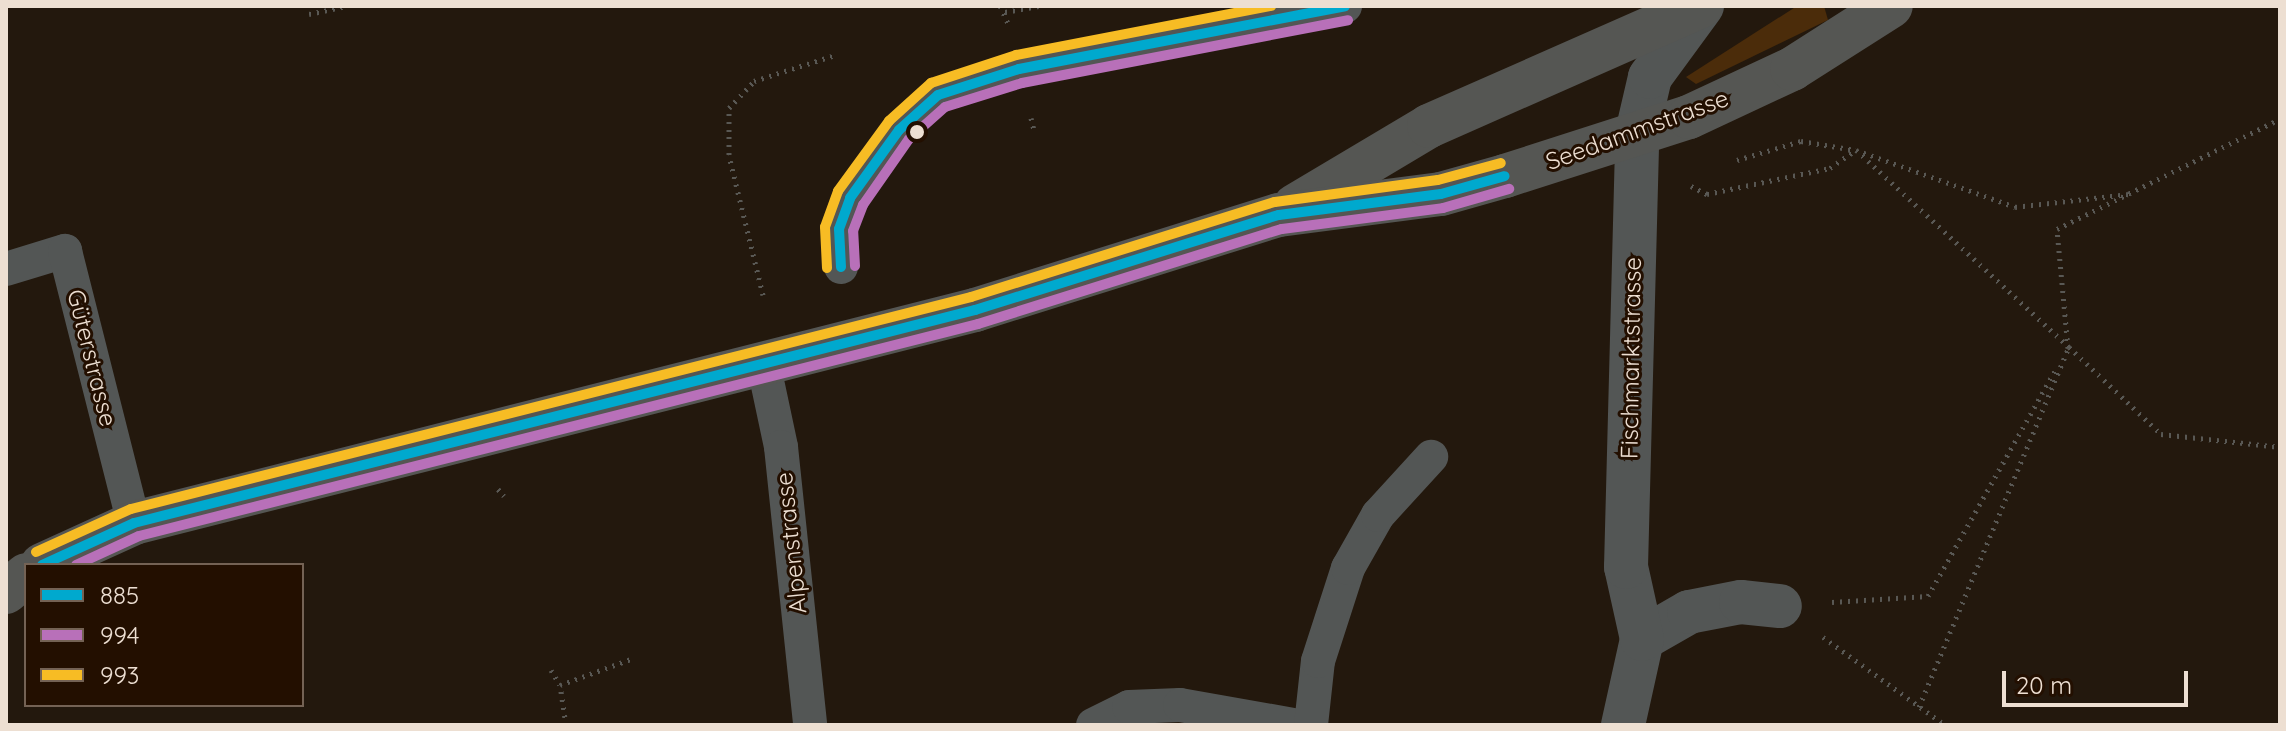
<!DOCTYPE html>
<html>
<head>
<meta charset="utf-8">
<style>
  body { margin:0 }
  #map { position:relative; width:2286px; height:731px; overflow:hidden; background:#23180d; font-family:Quicksand,sans-serif }
  div>[style] { position:absolute }
  .green>* { inset:0; background:#4b2c0a }
  .path>* { height:5px; margin-top:-2.5px; transform-origin:0; background:repeating-linear-gradient(90deg,#595854 0 2px,transparent 0 8px) }
  .service>* { height:34px; margin:-17px; padding:0 17px; transform-origin:17px; border-radius:17px; background:#535655 }
  .pedestrian>* { height:44px; margin:-22px; padding:0 22px; transform-origin:22px; border-radius:22px; background:#535655 }
  .minor>* { height:44px; margin:-22px; padding:0 22px; transform-origin:22px; border-radius:22px; background:#535655 }
  .primary>* { height:44px; margin:-22px; padding:0 22px; transform-origin:22px; border-radius:22px; background:#555653 }
  .bus-1>* { height:10px; margin:-5px; padding:0 5px; transform-origin:5px; border-radius:5px; background:#00a9ce }
  .bus-2>* { height:10px; margin:-5px; padding:0 5px; transform-origin:5px; border-radius:5px; background:#b870b9 }
  .bus-3>* { height:10px; margin:-5px; padding:0 5px; transform-origin:5px; border-radius:5px; background:#f7bc24 }
  .dots>* { width:22px; height:22px; translate:-50% -50%; box-sizing:border-box; border:4px solid #230f00; border-radius:50% }
  span { translate:-50% -50%; white-space:nowrap; text-align:center; line-height:1.15; -webkit-text-stroke:6px #230f00; paint-order:stroke }
  .street-label { font-size:24px; color:#eddfd2 }
  .frame { position:absolute; inset:0; border:8px solid #eddfd2; pointer-events:none }
  .legend { position:absolute; left:24px; top:563px; width:280px; height:144px; box-sizing:border-box; background:#230f00; border:2px solid #746254; margin:0; padding:10px 14px; list-style:none; font-size:24px; color:#eddfd2 }
  .legend li { display:flex; align-items:center; gap:16px; height:40px }
  .legend b { width:40px; border:2px solid #746254 }
  .scale { position:absolute; left:2002px; top:671px; width:186px; height:36px; box-sizing:border-box; border:4px solid #eddfd2; border-top:0; padding-left:10px; font-size:24px; line-height:28px; white-space:nowrap; color:#eddfd2; -webkit-text-stroke:6px #230f00; paint-order:stroke }
</style>
</head>
<body>
<div id="map">
  <div class="green">
    <div style="clip-path:polygon(1797px 6px,1824px 6px,1828px 20px,1696px 84px,1686px 77px)"></div>
  </div>
  <div class="path">
    <div style="left:1000px;top:6px;width:19px;rotate:65deg"></div>
    <div style="left:1005px;top:12px;width:34px;rotate:-10deg"></div>
    <div style="left:309px;top:14px;width:39px;rotate:-12deg"></div>
    <div style="left:1031px;top:118px;width:12px;rotate:76deg"></div>
    <div style="left:1737px;top:160px;width:67px;rotate:-16.5deg"></div>
    <div style="left:1801px;top:141px;width:55px;rotate:9.5deg"></div>
    <div style="left:1691px;top:186px;width:18px;rotate:27deg"></div>
    <div style="left:1707px;top:194px;width:126px;rotate:-11.9deg"></div>
    <div style="left:1830px;top:168px;width:32px;rotate:-35deg"></div>
    <div style="left:763px;top:295px;width:144px;rotate:-103.7deg"></div>
    <div style="left:729px;top:155px;width:47px;rotate:-90deg"></div>
    <div style="left:729px;top:108px;width:37px;rotate:-47deg"></div>
    <div style="left:754px;top:81px;width:85px;rotate:-17.8deg"></div>
    <div style="left:2069px;top:347px;width:127px;rotate:43.4deg"></div>
    <div style="left:2161px;top:434px;width:120px;rotate:6.2deg"></div>
    <div style="left:2068px;top:348px;width:120px;rotate:-95.3deg"></div>
    <div style="left:2057px;top:229px;width:249px;rotate:-26.3deg"></div>
    <div style="left:498px;top:489px;width:9px;rotate:49deg"></div>
    <div style="left:1832px;top:602px;width:96px;rotate:-3.6deg"></div>
    <div style="left:1928px;top:596px;width:263px;rotate:-60.6deg"></div>
    <div style="left:1823px;top:637px;width:150px;rotate:35.8deg"></div>
    <div style="left:551px;top:670px;width:17px;rotate:59deg"></div>
    <div style="left:1919px;top:707px;width:390px;rotate:-67.4deg"></div>
    <div style="left:2069px;top:347px;width:290px;rotate:-137.2deg"></div>
    <div style="left:1856px;top:150px;width:169px;rotate:19.7deg"></div>
    <div style="left:2015px;top:207px;width:115px;rotate:-6.5deg"></div>
    <div style="left:566px;top:725px;width:40px;rotate:-98.5deg"></div>
    <div style="left:560px;top:685px;width:76px;rotate:-20.1deg"></div>
  </div>
  <div class="service">
    <div style="left:841px;top:267px;width:38px;rotate:-93deg"></div>
    <div style="left:839px;top:229px;width:33px;rotate:-70deg"></div>
    <div style="left:850px;top:198px;width:84px;rotate:-54.2deg"></div>
    <div style="left:899px;top:130px;width:52px;rotate:-41.9deg"></div>
    <div style="left:938px;top:95px;width:85px;rotate:-17.8deg"></div>
    <div style="left:1019px;top:69px;width:332px;rotate:-10.9deg"></div>
    <div style="left:6px;top:269px;width:62px;rotate:-17deg"></div>
    <div style="left:65px;top:251px;width:281px;rotate:75.8deg"></div>
    <div style="left:763px;top:362px;width:87px;rotate:78deg"></div>
    <div style="left:781px;top:447px;width:280px;rotate:84deg"></div>
    <div style="left:1093px;top:725px;width:40px;rotate:-26.6deg"></div>
    <div style="left:1129px;top:707px;width:51px;rotate:-2.2deg"></div>
    <div style="left:1180px;top:705px;width:115px;rotate:10deg"></div>
    <div style="left:1311px;top:725px;width:64px;rotate:-83.8deg"></div>
    <div style="left:1318px;top:661px;width:98px;rotate:-72.1deg"></div>
    <div style="left:1348px;top:568px;width:61px;rotate:-60.5deg"></div>
    <div style="left:1378px;top:515px;width:79px;rotate:-47.6deg"></div>
  </div>
  <div class="pedestrian">
    <div style="left:1642px;top:639px;width:54px;rotate:-29.9deg"></div>
    <div style="left:1689px;top:612px;width:53px;rotate:-10.9deg"></div>
    <div style="left:1741px;top:602px;width:39px;rotate:6deg"></div>
  </div>
  <div class="minor">
    <div style="left:1623px;top:725px;width:88px;rotate:-77.5deg"></div>
    <div style="left:1642px;top:639px;width:74px;rotate:-102.5deg"></div>
    <div style="left:1626px;top:567px;width:434px;rotate:-88.5deg"></div>
    <div style="left:1637px;top:133px;width:57px;rotate:-76.9deg"></div>
    <div style="left:1650px;top:77px;width:88px;rotate:-53.8deg"></div>
  </div>
  <div class="primary">
    <div style="left:1295px;top:206px;width:156px;rotate:-30.8deg"></div>
    <div style="left:1429px;top:126px;width:297px;rotate:-23.8deg"></div>
    <div style="left:42px;top:565px;width:101px;rotate:-24.5deg"></div>
    <div style="left:134px;top:523px;width:868px;rotate:-14.21deg"></div>
    <div style="left:975px;top:310px;width:318px;rotate:-17.4deg"></div>
    <div style="left:1279px;top:215px;width:163px;rotate:-7.4deg"></div>
    <div style="left:1441px;top:194px;width:66px;rotate:-15.7deg"></div>
    <div style="left:1505px;top:176px;width:193px;rotate:-17.8deg"></div>
    <div style="left:1689px;top:117px;width:114px;rotate:-25deg"></div>
    <div style="left:1792px;top:69px;width:117px;rotate:-32.5deg"></div>
    <div style="left:6px;top:592px;width:26px;rotate:-40deg"></div>
  </div>
  <div class="bus-1">
    <div style="left:841px;top:267px;width:38px;rotate:-93deg"></div>
    <div style="left:839px;top:229px;width:33px;rotate:-70deg"></div>
    <div style="left:850px;top:198px;width:84px;rotate:-54.2deg"></div>
    <div style="left:899px;top:130px;width:52px;rotate:-41.9deg"></div>
    <div style="left:938px;top:95px;width:85px;rotate:-17.8deg"></div>
    <div style="left:1019px;top:69px;width:332px;rotate:-10.9deg"></div>
    <div style="left:42px;top:565px;width:101px;rotate:-24.5deg"></div>
    <div style="left:134px;top:523px;width:868px;rotate:-14.21deg"></div>
    <div style="left:975px;top:310px;width:318px;rotate:-17.4deg"></div>
    <div style="left:1279px;top:215px;width:163px;rotate:-7.4deg"></div>
    <div style="left:1441px;top:194px;width:66px;rotate:-15.7deg"></div>
  </div>
  <div class="bus-2">
    <div style="left:855px;top:266px;width:35px;rotate:-93deg"></div>
    <div style="left:853px;top:231px;width:28px;rotate:-69deg"></div>
    <div style="left:863px;top:205px;width:80px;rotate:-55.1deg"></div>
    <div style="left:909px;top:139px;width:48px;rotate:-41.6deg"></div>
    <div style="left:945px;top:107px;width:81px;rotate:-17.3deg"></div>
    <div style="left:1022px;top:83px;width:332px;rotate:-10.9deg"></div>
    <div style="left:76px;top:565px;width:69px;rotate:-24.7deg"></div>
    <div style="left:139px;top:536px;width:865px;rotate:-14.18deg"></div>
    <div style="left:978px;top:324px;width:318px;rotate:-17.4deg"></div>
    <div style="left:1282px;top:229px;width:162px;rotate:-7.4deg"></div>
    <div style="left:1443px;top:208px;width:69px;rotate:-16.1deg"></div>
  </div>
  <div class="bus-3">
    <div style="left:827px;top:268px;width:41px;rotate:-92.8deg"></div>
    <div style="left:825px;top:227px;width:38px;rotate:-70deg"></div>
    <div style="left:838px;top:191px;width:87px;rotate:-53.9deg"></div>
    <div style="left:889px;top:121px;width:57px;rotate:-42.1deg"></div>
    <div style="left:931px;top:83px;width:89px;rotate:-18.2deg"></div>
    <div style="left:1016px;top:55px;width:260px;rotate:-10.9deg"></div>
    <div style="left:36px;top:552px;width:104px;rotate:-24.4deg"></div>
    <div style="left:131px;top:509px;width:866px;rotate:-14.16deg"></div>
    <div style="left:971px;top:297px;width:318px;rotate:-17.4deg"></div>
    <div style="left:1275px;top:202px;width:164px;rotate:-7.7deg"></div>
    <div style="left:1438px;top:180px;width:65px;rotate:-15.1deg"></div>
  </div>
  <div class="dots">
    <div style="left:917px;top:132px;background:#eddfd2"></div>
  </div>
  <div class="street-label">
    <span style="left:1637px;top:130px;rotate:-20deg">Seedammstrasse</span>
    <span style="left:92px;top:358px;rotate:76deg">Güterstrasse</span>
    <span style="left:1631px;top:358px;rotate:-89deg">Fischmarktstrasse</span>
    <span style="left:791px;top:543px;rotate:-96deg">Alpenstrasse</span>
  </div>
  <div class="frame"></div>
  <ul class="legend">
  <li><b style="height:10px;background:#00a9ce"></b>885</li>
  <li><b style="height:10px;background:#b870b9"></b>994</li>
  <li><b style="height:10px;background:#f7bc24"></b>993</li>
  </ul>
  <div class="scale">20 m</div>
</div>
</body>
</html>
